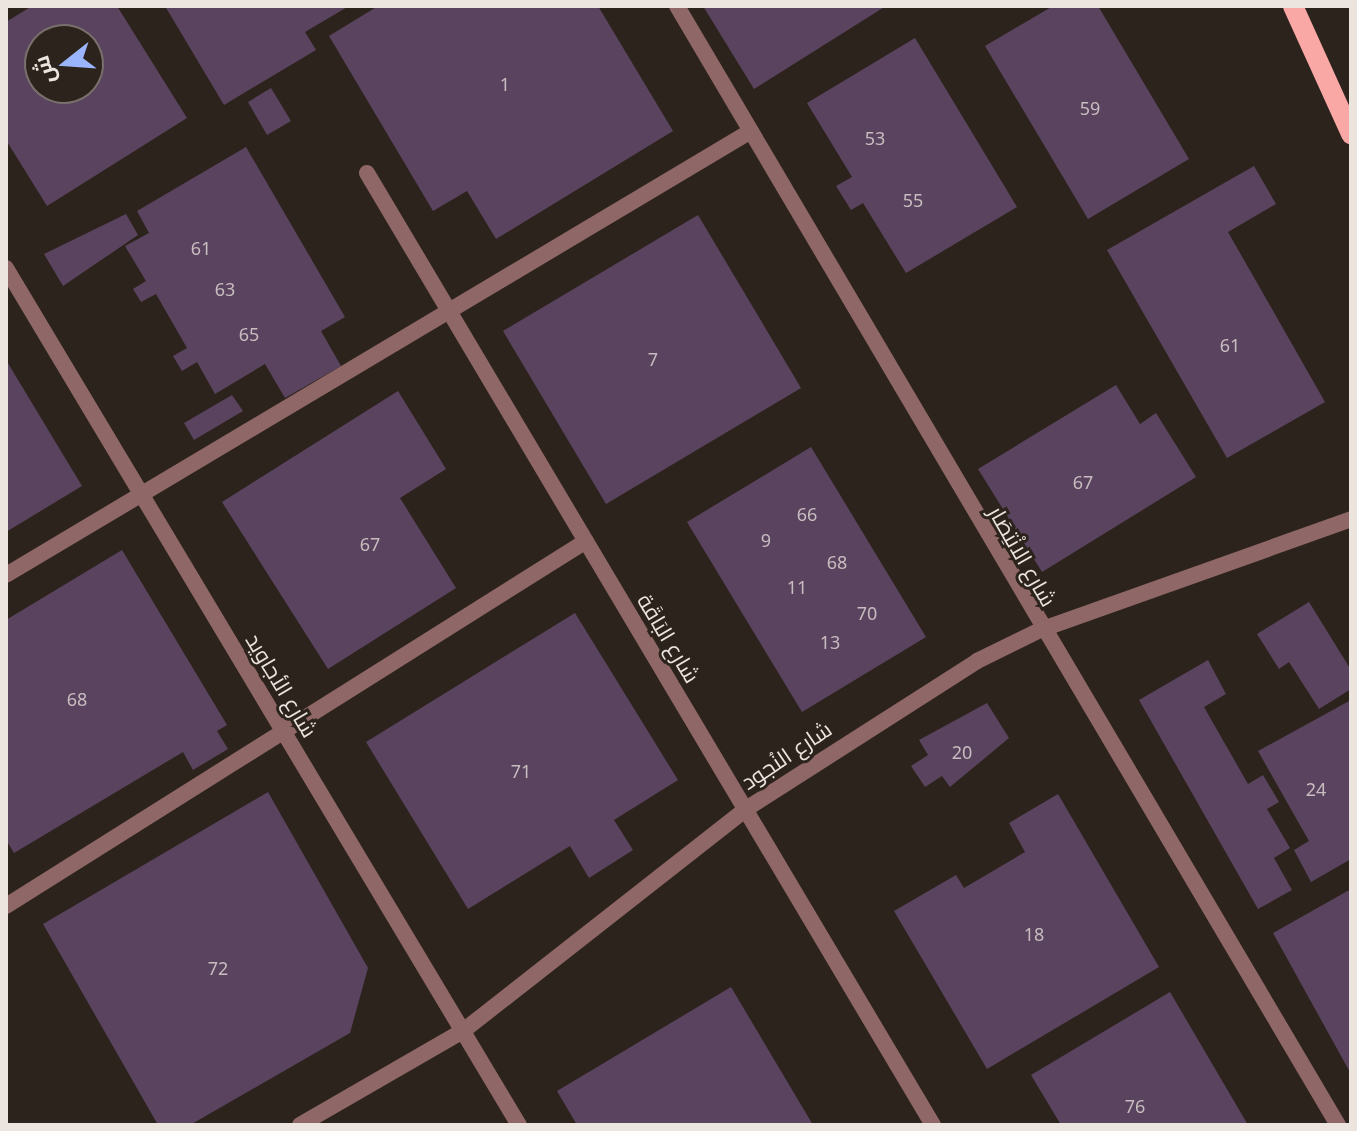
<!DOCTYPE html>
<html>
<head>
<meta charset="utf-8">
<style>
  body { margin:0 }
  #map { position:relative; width:1357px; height:1131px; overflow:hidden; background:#2d231d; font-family:"Noto Sans",Cairo,sans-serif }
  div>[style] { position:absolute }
  .building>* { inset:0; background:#5a435e }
  .minor>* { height:16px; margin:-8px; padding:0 8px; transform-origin:8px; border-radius:8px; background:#8e6766 }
  .primary>* { height:20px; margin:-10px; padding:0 10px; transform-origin:10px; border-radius:10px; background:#f9a8a6 }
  span { translate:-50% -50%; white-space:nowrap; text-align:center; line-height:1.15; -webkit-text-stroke:6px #2d231d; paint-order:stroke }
  .number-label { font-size:18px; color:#c7bcbf }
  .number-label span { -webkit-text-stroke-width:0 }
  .street-label { font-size:22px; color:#ebe4df }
  .frame { position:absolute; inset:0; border:8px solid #ebe4df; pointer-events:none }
  .north { position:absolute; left:24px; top:24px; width:80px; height:80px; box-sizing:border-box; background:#2d231d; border:2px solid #79706b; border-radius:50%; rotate:253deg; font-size:22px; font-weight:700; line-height:32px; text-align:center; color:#ebe4df }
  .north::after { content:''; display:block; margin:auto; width:28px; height:36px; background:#9bb5fd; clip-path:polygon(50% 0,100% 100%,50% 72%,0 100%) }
</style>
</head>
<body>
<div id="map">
  <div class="building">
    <div style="clip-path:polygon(evenodd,32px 6px,117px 6px,187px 118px,47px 206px,6px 140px,6px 22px,32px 6px,40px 40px,88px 40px,88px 88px,40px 88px,40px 40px)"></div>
    <div style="clip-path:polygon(165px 6px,349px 6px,305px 32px,316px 50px,224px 105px)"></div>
    <div style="clip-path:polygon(378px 6px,598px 6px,673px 131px,496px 239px,467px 191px,433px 211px,329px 36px)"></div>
    <div style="clip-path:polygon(703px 6px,886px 6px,754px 89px)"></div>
    <div style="clip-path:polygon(1053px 6px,1098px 6px,1189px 159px,1088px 219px,985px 46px)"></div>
    <div style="clip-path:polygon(915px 38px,1017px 207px,906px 273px,863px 203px,851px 210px,836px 186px,852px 177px,807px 103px)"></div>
    <div style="clip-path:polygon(271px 88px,291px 121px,267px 135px,248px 102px)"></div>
    <div style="clip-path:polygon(246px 147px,345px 317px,321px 331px,341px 366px,285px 398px,265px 364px,215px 394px,197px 362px,182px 371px,173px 356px,187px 348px,156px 294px,141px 302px,133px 289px,146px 281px,125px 246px,149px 233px,137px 211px)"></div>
    <div style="clip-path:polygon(1254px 166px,1276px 204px,1228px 232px,1325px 402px,1227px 458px,1107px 250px)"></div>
    <div style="clip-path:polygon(126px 214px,138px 235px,63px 286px,44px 254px)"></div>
    <div style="clip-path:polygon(698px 215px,801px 388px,606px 504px,503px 331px)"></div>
    <div style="clip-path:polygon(6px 360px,82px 486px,6px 532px)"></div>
    <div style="clip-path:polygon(1116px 385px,1140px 424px,1156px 413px,1196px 477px,1042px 572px,978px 469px)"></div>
    <div style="clip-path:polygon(398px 391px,446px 469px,400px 498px,456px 588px,328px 669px,222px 502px)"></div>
    <div style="clip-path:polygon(232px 395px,243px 411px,194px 440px,184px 423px)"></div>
    <div style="clip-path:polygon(811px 447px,926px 637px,802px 712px,687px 522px)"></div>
    <div style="clip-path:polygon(122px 550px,227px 725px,217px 731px,228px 749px,193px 770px,183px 752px,14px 853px,6px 840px,6px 620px)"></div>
    <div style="clip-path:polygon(1309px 602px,1351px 670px,1351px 689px,1319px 709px,1289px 662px,1279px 669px,1257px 634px)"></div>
    <div style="clip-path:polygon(575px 613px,678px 780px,614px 820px,633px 850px,589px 878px,570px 846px,468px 909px,366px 742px)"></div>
    <div style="clip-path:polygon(1208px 660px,1226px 694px,1204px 707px,1248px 784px,1263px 775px,1279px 802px,1267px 809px,1290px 848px,1274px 858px,1292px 890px,1258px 909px,1139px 700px)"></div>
    <div style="clip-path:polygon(1351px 700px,1351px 859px,1311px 882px,1294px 850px,1309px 841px,1258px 751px)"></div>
    <div style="clip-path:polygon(987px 703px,1009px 738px,950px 787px,942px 776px,925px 787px,911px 766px,928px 755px,919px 740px)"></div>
    <div style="clip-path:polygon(268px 792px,368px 968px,350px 1033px,190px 1125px,158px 1125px,43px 924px)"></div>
    <div style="clip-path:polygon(1058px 794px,1159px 967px,987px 1069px,894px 911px,956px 875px,964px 888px,1025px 852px,1009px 823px)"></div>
    <div style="clip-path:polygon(1351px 889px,1351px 1074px,1273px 933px)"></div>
    <div style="clip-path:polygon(731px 987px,813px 1125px,577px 1125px,557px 1091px)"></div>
    <div style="clip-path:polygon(1170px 992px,1248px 1125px,1061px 1125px,1031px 1075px)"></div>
  </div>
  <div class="minor">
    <div style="left:677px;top:6px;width:1300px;rotate:59.43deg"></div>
    <div style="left:367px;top:173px;width:1108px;rotate:59.27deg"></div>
    <div style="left:6px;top:268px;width:999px;rotate:59.1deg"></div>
    <div style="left:6px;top:575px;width:867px;rotate:-30.79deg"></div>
    <div style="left:6px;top:906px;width:685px;rotate:-32.18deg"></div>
    <div style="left:300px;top:1125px;width:188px;rotate:-30deg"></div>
    <div style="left:463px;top:1031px;width:360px;rotate:-38.1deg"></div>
    <div style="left:746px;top:809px;width:274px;rotate:-32.6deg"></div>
    <div style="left:977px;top:661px;width:70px;rotate:-26.2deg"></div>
    <div style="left:1040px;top:630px;width:330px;rotate:-19.6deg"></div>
  </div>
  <div class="primary">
    <div style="left:1293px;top:6px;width:141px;rotate:65.6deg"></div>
  </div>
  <div class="number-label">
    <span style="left:505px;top:84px">1</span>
    <span style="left:1090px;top:108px">59</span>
    <span style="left:875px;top:138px">53</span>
    <span style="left:913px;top:200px">55</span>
    <span style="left:201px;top:248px">61</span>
    <span style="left:225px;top:289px">63</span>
    <span style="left:249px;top:334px">65</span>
    <span style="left:1230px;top:345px">61</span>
    <span style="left:653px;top:359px">7</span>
    <span style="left:1083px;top:482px">67</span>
    <span style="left:807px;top:514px">66</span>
    <span style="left:766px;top:540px">9</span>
    <span style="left:370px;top:544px">67</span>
    <span style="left:837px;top:562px">68</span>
    <span style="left:797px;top:587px">11</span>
    <span style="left:867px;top:613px">70</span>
    <span style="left:830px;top:642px">13</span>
    <span style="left:77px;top:699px">68</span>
    <span style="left:962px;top:752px">20</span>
    <span style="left:521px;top:771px">71</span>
    <span style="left:1316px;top:789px">24</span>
    <span style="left:1034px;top:934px">18</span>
    <span style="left:218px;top:968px">72</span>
    <span style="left:1135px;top:1106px">76</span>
  </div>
  <div class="street-label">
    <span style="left:1023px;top:556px;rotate:60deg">شارع الانْتِصَار</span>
    <span style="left:669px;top:638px;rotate:59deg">شارع البَاقَة</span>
    <span style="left:282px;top:685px;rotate:59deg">شارع الأجاويد</span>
    <span style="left:786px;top:755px;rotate:-34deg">شارع النُجود</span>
  </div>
  <div class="frame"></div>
  <div class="north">ش</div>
</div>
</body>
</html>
